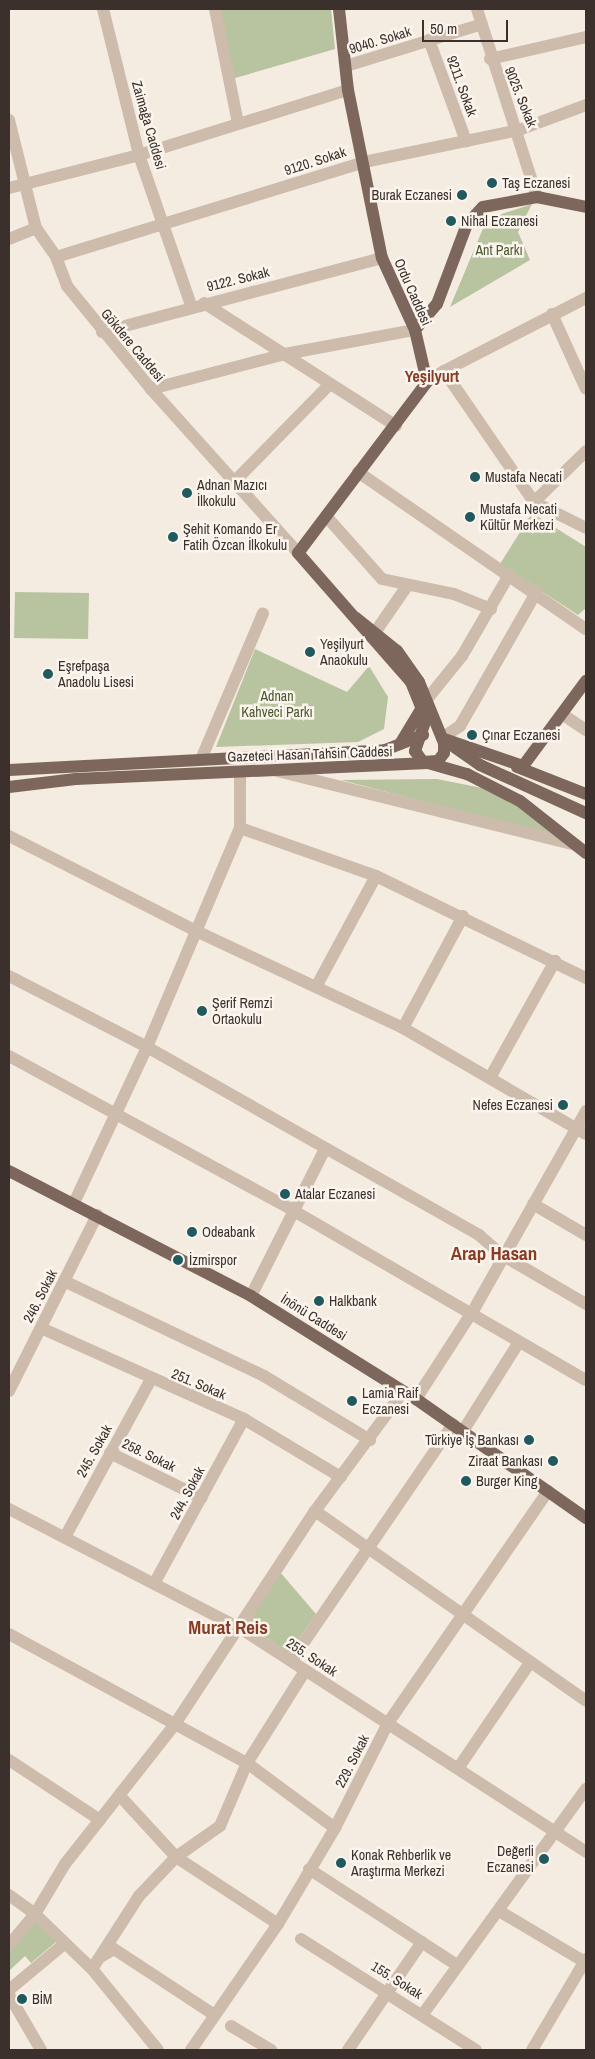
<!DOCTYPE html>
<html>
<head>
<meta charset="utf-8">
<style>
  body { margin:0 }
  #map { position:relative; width:595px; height:2059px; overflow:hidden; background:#f4ebe1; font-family:"Archivo Narrow",sans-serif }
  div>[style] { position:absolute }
  .green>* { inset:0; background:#b8c4a0 }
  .minor>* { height:12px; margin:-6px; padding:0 6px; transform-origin:6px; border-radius:6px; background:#cdbbac }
  .major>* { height:12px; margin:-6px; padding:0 6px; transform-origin:6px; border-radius:6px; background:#7d675c }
  .dots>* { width:14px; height:14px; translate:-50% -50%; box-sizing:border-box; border:2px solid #fbf5ee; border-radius:50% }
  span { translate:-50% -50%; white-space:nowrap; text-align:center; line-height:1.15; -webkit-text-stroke:5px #fbf5ee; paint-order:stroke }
  .street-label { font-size:14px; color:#3b302b }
  .poi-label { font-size:14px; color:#3b302b }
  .left { translate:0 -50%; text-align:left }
  .right { translate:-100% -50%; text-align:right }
  .park-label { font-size:14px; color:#4a5a2e }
  .quarter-label { font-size:16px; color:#8c3b22; font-weight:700 }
  .district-label { font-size:19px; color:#8c3b22; font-weight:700 }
  .frame { position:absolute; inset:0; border:10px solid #3b302b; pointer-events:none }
  .scale { position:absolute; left:422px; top:20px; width:86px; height:22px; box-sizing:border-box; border:2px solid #3b302b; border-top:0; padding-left:6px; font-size:15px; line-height:18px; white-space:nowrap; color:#3b302b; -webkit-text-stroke:4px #fbf5ee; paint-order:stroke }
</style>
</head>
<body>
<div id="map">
  <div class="green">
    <div style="clip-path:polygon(220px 9px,331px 9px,335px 49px,232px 79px)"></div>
    <div style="clip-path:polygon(532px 204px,518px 232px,530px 260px,450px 307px,487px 219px)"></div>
    <div style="clip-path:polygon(532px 513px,586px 547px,586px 608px,578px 615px,500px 564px)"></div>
    <div style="clip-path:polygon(15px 592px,89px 593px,88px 639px,14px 638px)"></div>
    <div style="clip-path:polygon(255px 649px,347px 692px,369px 666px,388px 697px,384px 729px,358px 742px,216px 747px)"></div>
    <div style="clip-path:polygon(437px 779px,482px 788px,519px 806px,559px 837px,341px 780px)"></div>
    <div style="clip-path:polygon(280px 1572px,316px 1614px,289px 1653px,247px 1625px)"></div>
    <div style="clip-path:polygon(35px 1919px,56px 1942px,31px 1963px,25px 1956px,9px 1971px,9px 1950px)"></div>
  </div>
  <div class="minor">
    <div style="left:103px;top:9px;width:150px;rotate:76.1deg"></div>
    <div style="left:139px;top:155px;width:159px;rotate:70.9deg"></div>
    <div style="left:215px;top:9px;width:116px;rotate:78.6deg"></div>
    <div style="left:477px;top:9px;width:197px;rotate:72.3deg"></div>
    <div style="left:429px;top:40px;width:108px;rotate:69.9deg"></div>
    <div style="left:490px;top:59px;width:98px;rotate:-12.9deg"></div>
    <div style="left:346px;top:66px;width:139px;rotate:-17.1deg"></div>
    <div style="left:9px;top:120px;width:111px;rotate:76deg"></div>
    <div style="left:36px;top:228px;width:35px;rotate:55deg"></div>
    <div style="left:56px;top:257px;width:31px;rotate:69deg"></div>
    <div style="left:67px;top:286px;width:133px;rotate:50.8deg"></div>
    <div style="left:151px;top:389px;width:220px;rotate:48.1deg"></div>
    <div style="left:9px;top:188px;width:134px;rotate:-14.2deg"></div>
    <div style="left:139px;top:155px;width:219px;rotate:-17.3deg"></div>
    <div style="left:9px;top:239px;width:29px;rotate:-22deg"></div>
    <div style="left:56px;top:257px;width:322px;rotate:-17.1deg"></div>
    <div style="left:364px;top:162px;width:158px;rotate:-11.7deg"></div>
    <div style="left:519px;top:130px;width:72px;rotate:-20.5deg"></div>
    <div style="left:204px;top:303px;width:228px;rotate:32.6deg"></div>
    <div style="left:552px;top:314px;width:82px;rotate:65.6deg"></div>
    <div style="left:102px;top:332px;width:290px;rotate:-14.8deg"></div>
    <div style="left:444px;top:371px;width:160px;rotate:-27.2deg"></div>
    <div style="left:427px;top:382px;width:20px;rotate:-33deg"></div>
    <div style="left:444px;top:371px;width:159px;rotate:55.5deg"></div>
    <div style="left:534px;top:502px;width:58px;rotate:26.6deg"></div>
    <div style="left:151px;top:389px;width:138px;rotate:-14.6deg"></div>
    <div style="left:285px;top:354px;width:132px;rotate:-10.5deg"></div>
    <div style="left:358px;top:472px;width:277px;rotate:34.6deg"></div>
    <div style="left:233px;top:483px;width:137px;rotate:-45.6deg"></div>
    <div style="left:534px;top:502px;width:73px;rotate:-44.4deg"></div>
    <div style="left:326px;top:516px;width:84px;rotate:48.4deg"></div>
    <div style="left:382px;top:579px;width:74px;rotate:11.8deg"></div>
    <div style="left:454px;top:594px;width:40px;rotate:22deg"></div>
    <div style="left:376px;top:631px;width:55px;rotate:-55.4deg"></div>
    <div style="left:428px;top:698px;width:54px;rotate:-51deg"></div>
    <div style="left:462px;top:656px;width:94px;rotate:-59.9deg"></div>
    <div style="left:565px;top:716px;width:25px;rotate:34deg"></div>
    <div style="left:442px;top:738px;width:22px;rotate:-34deg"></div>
    <div style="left:460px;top:726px;width:155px;rotate:-60.3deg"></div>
    <div style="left:202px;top:757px;width:156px;rotate:-67deg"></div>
    <div style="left:277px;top:771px;width:308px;rotate:13.9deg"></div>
    <div style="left:240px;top:828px;width:144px;rotate:19.4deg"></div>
    <div style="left:376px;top:876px;width:233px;rotate:25.9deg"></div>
    <div style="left:9px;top:836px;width:208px;rotate:26.9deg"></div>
    <div style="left:194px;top:930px;width:231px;rotate:25.1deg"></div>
    <div style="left:403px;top:1028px;width:211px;rotate:30.1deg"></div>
    <div style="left:9px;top:976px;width:155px;rotate:27.2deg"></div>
    <div style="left:147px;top:1047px;width:382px;rotate:29.5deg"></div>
    <div style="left:479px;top:1235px;width:30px;rotate:41deg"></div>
    <div style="left:502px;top:1255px;width:97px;rotate:30.3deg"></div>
    <div style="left:316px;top:987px;width:126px;rotate:-61.6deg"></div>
    <div style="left:403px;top:1028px;width:127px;rotate:-61.8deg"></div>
    <div style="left:9px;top:1056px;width:324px;rotate:28.5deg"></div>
    <div style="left:294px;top:1211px;width:337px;rotate:30.1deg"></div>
    <div style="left:491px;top:1076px;width:132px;rotate:-60.9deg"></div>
    <div style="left:74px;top:1203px;width:172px;rotate:-64.9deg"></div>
    <div style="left:147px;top:1047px;width:238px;rotate:-67deg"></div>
    <div style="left:240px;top:828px;width:56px;rotate:-90deg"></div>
    <div style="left:533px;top:1204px;width:61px;rotate:30.3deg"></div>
    <div style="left:64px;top:1281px;width:221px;rotate:25.4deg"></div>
    <div style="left:264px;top:1376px;width:124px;rotate:31.1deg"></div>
    <div style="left:251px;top:1296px;width:165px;rotate:-63.3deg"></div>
    <div style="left:41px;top:1328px;width:222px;rotate:24.1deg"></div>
    <div style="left:244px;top:1419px;width:113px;rotate:30.9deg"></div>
    <div style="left:9px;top:1391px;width:197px;rotate:-63.4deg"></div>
    <div style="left:416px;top:1399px;width:105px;rotate:-57.1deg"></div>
    <div style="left:473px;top:1311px;width:230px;rotate:-60.5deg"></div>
    <div style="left:463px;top:1431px;width:105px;rotate:-57.8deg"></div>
    <div style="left:110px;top:1453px;width:102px;rotate:26.1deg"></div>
    <div style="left:9px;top:1509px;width:260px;rotate:27.3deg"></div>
    <div style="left:240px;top:1628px;width:412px;rotate:32.9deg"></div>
    <div style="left:315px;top:1511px;width:331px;rotate:35deg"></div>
    <div style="left:65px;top:1537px;width:180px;rotate:-61.4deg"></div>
    <div style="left:155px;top:1582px;width:186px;rotate:-61.4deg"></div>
    <div style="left:9px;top:1634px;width:271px;rotate:28.5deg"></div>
    <div style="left:247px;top:1763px;width:109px;rotate:36.5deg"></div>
    <div style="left:291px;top:1661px;width:287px;rotate:-55.6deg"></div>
    <div style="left:9px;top:1760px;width:109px;rotate:33.4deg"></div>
    <div style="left:459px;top:1767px;width:125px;rotate:-55.8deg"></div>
    <div style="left:120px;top:1796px;width:83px;rotate:47.4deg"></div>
    <div style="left:176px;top:1857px;width:122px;rotate:33.3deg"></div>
    <div style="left:309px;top:1869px;width:176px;rotate:33deg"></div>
    <div style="left:9px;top:1895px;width:32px;rotate:36deg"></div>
    <div style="left:35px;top:1914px;width:79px;rotate:44deg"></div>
    <div style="left:92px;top:1969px;width:104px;rotate:50.8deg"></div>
    <div style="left:499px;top:1911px;width:100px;rotate:30.7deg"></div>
    <div style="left:301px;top:1939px;width:207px;rotate:32.4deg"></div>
    <div style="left:9px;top:1945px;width:40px;rotate:-50deg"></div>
    <div style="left:35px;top:1914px;width:58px;rotate:-59deg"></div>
    <div style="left:65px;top:1864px;width:178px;rotate:-51.8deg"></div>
    <div style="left:175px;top:1724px;width:255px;rotate:-56.7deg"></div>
    <div style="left:315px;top:1511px;width:148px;rotate:-53.5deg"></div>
    <div style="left:102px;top:1956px;width:14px;rotate:-30deg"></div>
    <div style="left:114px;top:1949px;width:118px;rotate:33.3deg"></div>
    <div style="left:92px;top:1969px;width:87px;rotate:-57.2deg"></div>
    <div style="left:139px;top:1896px;width:54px;rotate:-46.5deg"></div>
    <div style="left:176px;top:1857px;width:54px;rotate:-35.2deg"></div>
    <div style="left:220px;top:1826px;width:69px;rotate:-66.8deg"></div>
    <div style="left:247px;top:1763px;width:109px;rotate:-57.8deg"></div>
    <div style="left:9px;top:1990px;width:72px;rotate:-39.9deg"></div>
    <div style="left:9px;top:1995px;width:64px;rotate:59.8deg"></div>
    <div style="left:423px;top:2014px;width:278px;rotate:-54.1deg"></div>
    <div style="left:231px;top:2026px;width:47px;rotate:31deg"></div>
    <div style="left:191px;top:2050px;width:153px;rotate:-55.4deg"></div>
    <div style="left:278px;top:1924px;width:112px;rotate:-59.3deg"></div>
    <div style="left:335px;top:1828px;width:118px;rotate:-63.2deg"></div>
    <div style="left:388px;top:1723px;width:282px;rotate:-55.4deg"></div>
    <div style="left:348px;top:2050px;width:131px;rotate:-55.6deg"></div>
    <div style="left:532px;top:2050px;width:106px;rotate:-59.3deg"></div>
  </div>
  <div class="major">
    <div style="left:339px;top:9px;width:81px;rotate:83.7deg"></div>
    <div style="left:348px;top:90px;width:171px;rotate:78.6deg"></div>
    <div style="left:382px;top:258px;width:79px;rotate:65.4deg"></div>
    <div style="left:415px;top:330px;width:53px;rotate:77deg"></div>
    <div style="left:427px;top:382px;width:214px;rotate:127deg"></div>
    <div style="left:298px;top:553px;width:171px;rotate:48.8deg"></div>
    <div style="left:411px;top:682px;width:40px;rotate:68deg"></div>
    <div style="left:426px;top:719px;width:34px;rotate:109deg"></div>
    <div style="left:415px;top:751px;width:14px;rotate:54deg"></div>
    <div style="left:423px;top:762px;width:15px;rotate:-4deg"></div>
    <div style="left:438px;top:761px;width:10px;rotate:-53deg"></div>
    <div style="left:444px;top:753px;width:10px;rotate:-90deg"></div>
    <div style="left:444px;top:743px;width:66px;rotate:-112.3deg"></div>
    <div style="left:419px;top:682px;width:38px;rotate:-125deg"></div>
    <div style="left:397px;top:651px;width:53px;rotate:-141.2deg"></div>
    <div style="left:415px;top:330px;width:34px;rotate:-50deg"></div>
    <div style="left:437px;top:304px;width:85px;rotate:-69.4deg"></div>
    <div style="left:467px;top:224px;width:23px;rotate:-47deg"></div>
    <div style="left:483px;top:207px;width:55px;rotate:-10.5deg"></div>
    <div style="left:537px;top:197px;width:50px;rotate:11.5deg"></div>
    <div style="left:443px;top:739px;width:45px;rotate:35.1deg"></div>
    <div style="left:480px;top:765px;width:116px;rotate:24.4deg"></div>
    <div style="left:444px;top:739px;width:83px;rotate:18.9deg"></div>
    <div style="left:523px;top:766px;width:106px;rotate:-53.5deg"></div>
    <div style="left:400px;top:744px;width:44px;rotate:-58.8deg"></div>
    <div style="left:517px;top:767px;width:74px;rotate:21.4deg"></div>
    <div style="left:9px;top:770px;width:377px;rotate:-3deg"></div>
    <div style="left:385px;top:750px;width:41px;rotate:-21.5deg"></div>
    <div style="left:9px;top:787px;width:67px;rotate:-6.8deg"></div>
    <div style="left:76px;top:779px;width:352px;rotate:-2.6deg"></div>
    <div style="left:428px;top:763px;width:41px;rotate:15.8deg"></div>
    <div style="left:467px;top:774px;width:59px;rotate:27deg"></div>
    <div style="left:520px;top:801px;width:84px;rotate:38.2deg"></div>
    <div style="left:9px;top:1171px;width:272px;rotate:27.3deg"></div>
    <div style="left:251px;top:1296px;width:195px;rotate:32deg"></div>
    <div style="left:416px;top:1399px;width:208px;rotate:35deg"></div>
  </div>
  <div class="dots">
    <div style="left:492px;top:183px;background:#1f5a5e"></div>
    <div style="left:462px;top:195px;background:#1f5a5e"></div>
    <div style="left:451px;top:221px;background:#1f5a5e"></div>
    <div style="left:475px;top:477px;background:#1f5a5e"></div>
    <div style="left:187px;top:493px;background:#1f5a5e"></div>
    <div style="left:470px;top:517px;background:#1f5a5e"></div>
    <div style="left:173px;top:537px;background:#1f5a5e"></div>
    <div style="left:310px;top:652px;background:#1f5a5e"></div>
    <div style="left:48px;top:674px;background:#1f5a5e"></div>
    <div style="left:472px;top:735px;background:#1f5a5e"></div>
    <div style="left:202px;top:1011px;background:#1f5a5e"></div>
    <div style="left:563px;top:1105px;background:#1f5a5e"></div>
    <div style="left:285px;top:1194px;background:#1f5a5e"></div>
    <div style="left:192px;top:1232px;background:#1f5a5e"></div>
    <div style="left:178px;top:1260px;background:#1f5a5e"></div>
    <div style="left:319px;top:1301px;background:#1f5a5e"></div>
    <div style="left:352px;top:1401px;background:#1f5a5e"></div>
    <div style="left:529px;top:1440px;background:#1f5a5e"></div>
    <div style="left:553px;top:1461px;background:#1f5a5e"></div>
    <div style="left:466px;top:1481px;background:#1f5a5e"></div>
    <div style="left:544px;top:1859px;background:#1f5a5e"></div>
    <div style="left:341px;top:1863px;background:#1f5a5e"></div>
    <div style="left:22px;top:1999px;background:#1f5a5e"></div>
  </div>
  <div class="street-label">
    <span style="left:380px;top:40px;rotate:-17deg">9040. Sokak</span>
    <span style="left:462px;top:86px;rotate:70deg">9211. Sokak</span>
    <span style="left:521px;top:97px;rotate:68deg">9025. Sokak</span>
    <span style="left:149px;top:125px;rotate:74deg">Zaimağa Caddesi</span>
    <span style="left:315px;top:161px;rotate:-18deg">9120. Sokak</span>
    <span style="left:238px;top:279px;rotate:-14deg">9122. Sokak</span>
    <span style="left:413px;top:292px;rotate:66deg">Ordu Caddesi</span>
    <span style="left:133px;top:345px;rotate:50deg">Gökdere Caddesi</span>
    <span style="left:310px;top:754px;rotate:-2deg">Gazeteci Hasan Tahsin Caddesi</span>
    <span style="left:40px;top:1296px;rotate:-63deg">246. Sokak</span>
    <span style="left:314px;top:1317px;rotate:32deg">İnönü Caddesi</span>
    <span style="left:199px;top:1384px;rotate:23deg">251. Sokak</span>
    <span style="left:94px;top:1451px;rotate:-61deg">245. Sokak</span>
    <span style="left:149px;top:1455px;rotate:26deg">258. Sokak</span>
    <span style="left:187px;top:1493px;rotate:-62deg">244. Sokak</span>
    <span style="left:312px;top:1657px;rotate:33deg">255. Sokak</span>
    <span style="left:352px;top:1761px;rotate:-63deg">229. Sokak</span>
    <span style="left:397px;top:1980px;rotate:32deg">155. Sokak</span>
  </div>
  <div class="poi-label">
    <span class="left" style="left:502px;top:183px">Taş Eczanesi</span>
    <span class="right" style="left:452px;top:195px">Burak Eczanesi</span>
    <span class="left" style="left:461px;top:221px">Nihal Eczanesi</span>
    <span class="left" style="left:485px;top:477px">Mustafa Necati</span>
    <span class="left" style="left:197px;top:493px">Adnan Mazıcı<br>İlkokulu</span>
    <span class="left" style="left:480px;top:517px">Mustafa Necati<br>Kültür Merkezi</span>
    <span class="left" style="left:183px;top:537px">Şehit Komando Er<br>Fatih Özcan İlkokulu</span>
    <span class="left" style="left:320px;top:652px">Yeşilyurt<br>Anaokulu</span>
    <span class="left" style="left:58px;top:674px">Eşrefpaşa<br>Anadolu Lisesi</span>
    <span class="left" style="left:482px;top:735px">Çınar Eczanesi</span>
    <span class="left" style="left:212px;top:1011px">Şerif Remzi<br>Ortaokulu</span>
    <span class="right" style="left:553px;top:1105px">Nefes Eczanesi</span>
    <span class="left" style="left:295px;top:1194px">Atalar Eczanesi</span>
    <span class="left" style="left:202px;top:1232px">Odeabank</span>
    <span class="left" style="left:189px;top:1260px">İzmirspor</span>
    <span class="left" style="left:329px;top:1301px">Halkbank</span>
    <span class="left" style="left:362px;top:1401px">Lamia Raif<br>Eczanesi</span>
    <span class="right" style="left:519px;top:1440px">Türkiye İş Bankası</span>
    <span class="right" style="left:543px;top:1461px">Ziraat Bankası</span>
    <span class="left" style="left:476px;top:1481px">Burger King</span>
    <span class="right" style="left:534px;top:1859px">Değerli<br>Eczanesi</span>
    <span class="left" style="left:351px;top:1863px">Konak Rehberlik ve<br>Araştırma Merkezi</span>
    <span class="left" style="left:32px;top:1999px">BİM</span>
  </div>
  <div class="park-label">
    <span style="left:499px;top:250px">Ant Parkı</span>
    <span style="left:277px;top:704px">Adnan<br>Kahveci Parkı</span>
  </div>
  <div class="quarter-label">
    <span style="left:432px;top:376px">Yeşilyurt</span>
  </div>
  <div class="district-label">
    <span style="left:494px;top:1254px">Arap Hasan</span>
    <span style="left:228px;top:1628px">Murat Reis</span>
  </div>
  <div class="frame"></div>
  <div class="scale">50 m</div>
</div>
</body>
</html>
